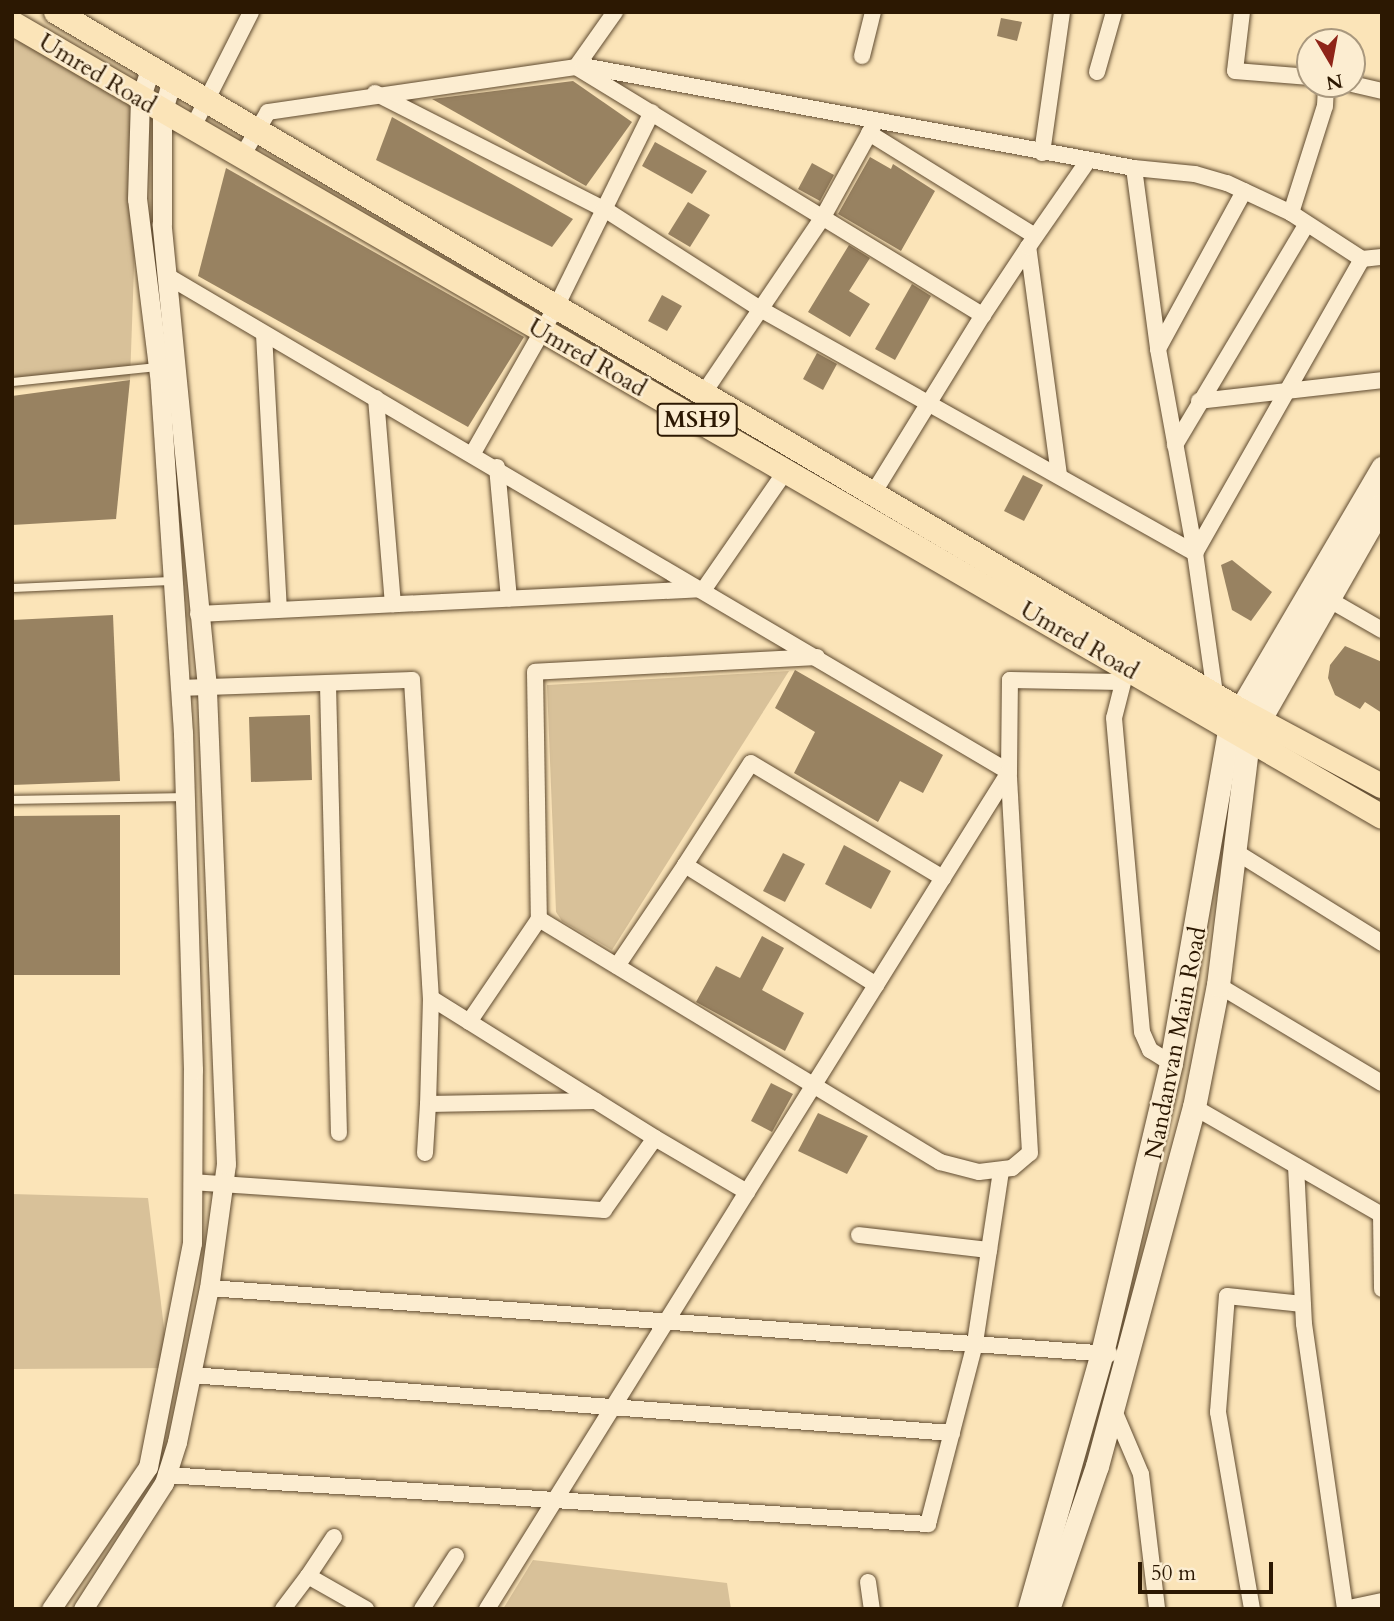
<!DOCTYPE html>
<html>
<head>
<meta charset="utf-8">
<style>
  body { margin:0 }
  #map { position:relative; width:1394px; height:1621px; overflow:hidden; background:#fbe4b8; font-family:Cardo,serif }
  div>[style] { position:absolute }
  .green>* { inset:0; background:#d8c199 }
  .building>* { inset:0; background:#988261 }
  .roads { filter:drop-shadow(0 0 2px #604b30) drop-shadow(0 0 2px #604b30) }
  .service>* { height:8px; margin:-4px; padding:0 4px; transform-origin:4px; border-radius:4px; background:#fcedd1 }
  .minor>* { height:16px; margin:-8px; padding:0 8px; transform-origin:8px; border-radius:8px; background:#fcedd1 }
  .tertiary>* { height:19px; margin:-9.5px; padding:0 9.5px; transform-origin:9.5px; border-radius:9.5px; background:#fcedd1 }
  .secondary>* { height:23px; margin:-11.5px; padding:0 11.5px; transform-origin:11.5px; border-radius:11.5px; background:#fcedd1 }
  .primary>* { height:24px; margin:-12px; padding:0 12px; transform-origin:12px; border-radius:12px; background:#fbe4b8 }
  span { translate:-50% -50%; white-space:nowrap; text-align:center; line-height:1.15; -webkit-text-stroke:5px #fcedd1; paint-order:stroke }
  .shield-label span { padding:2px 5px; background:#fcedd1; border:2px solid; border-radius:5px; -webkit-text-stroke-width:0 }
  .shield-label { font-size:23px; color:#2c1802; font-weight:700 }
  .street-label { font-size:24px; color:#2c1802 }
  .frame { position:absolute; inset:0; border:14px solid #2c1802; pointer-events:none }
  .north { position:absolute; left:1296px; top:28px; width:70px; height:70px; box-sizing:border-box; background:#fcedd1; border:2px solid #a9987e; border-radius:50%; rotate:170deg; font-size:19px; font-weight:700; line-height:28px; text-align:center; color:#2c1802 }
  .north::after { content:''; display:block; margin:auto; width:24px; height:32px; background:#8f2418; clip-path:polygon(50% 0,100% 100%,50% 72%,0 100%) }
  .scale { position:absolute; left:1138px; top:1562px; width:135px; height:32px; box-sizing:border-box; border:4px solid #2c1802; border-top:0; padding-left:9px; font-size:21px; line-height:24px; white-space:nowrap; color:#2c1802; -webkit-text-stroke:5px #fcedd1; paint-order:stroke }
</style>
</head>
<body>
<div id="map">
  <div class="green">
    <div style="clip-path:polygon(12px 23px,140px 100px,130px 380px,12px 385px)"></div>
    <div style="clip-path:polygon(789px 671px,612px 950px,562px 921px,556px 912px,547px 685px)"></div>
    <div style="clip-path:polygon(12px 1194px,148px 1198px,169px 1368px,12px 1369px)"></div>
    <div style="clip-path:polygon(533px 1560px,727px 1583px,731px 1609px,503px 1609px)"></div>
  </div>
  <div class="building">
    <div style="clip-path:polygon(1001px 18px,1022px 22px,1017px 41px,997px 36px)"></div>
    <div style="clip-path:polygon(573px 81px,632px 122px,586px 186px,432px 99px)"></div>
    <div style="clip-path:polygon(392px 117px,573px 219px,552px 247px,376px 160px)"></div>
    <div style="clip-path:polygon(655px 142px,707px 171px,692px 194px,642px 166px)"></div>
    <div style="clip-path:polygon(870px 157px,891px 169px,893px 164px,935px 191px,901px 251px,838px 214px)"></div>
    <div style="clip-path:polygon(812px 163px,834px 175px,820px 201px,798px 189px)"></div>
    <div style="clip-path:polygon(226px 168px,524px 337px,468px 427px,198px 276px)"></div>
    <div style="clip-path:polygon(688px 202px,710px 215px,690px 247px,668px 234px)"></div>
    <div style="clip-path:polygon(849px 245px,870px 258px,849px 291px,870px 304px,850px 337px,808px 312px)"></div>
    <div style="clip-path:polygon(912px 284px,931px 296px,895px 360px,875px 349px)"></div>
    <div style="clip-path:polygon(662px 295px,682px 306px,667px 331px,648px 321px)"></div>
    <div style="clip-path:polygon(817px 353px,837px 364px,823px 390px,803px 379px)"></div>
    <div style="clip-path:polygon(130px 380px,116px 519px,12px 525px,12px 396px)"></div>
    <div style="clip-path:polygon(1023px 475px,1043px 485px,1024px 521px,1004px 511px)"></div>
    <div style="clip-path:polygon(1232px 560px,1272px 592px,1251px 621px,1232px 610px,1221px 565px)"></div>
    <div style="clip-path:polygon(113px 615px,120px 781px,12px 785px,12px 620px)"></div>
    <div style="clip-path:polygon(1345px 646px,1382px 662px,1382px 713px,1365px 702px,1360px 709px,1335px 695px,1328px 678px,1330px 665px)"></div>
    <div style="clip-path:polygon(795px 670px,943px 755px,923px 793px,900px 781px,878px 822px,794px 773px,815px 732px,775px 708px)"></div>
    <div style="clip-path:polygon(310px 715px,312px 780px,251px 782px,249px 717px)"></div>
    <div style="clip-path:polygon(120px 815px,120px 975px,12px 975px,13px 816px)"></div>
    <div style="clip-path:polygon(844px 845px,891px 871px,871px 909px,825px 884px)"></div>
    <div style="clip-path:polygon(783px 853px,805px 864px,785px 902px,763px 891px)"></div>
    <div style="clip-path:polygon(762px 936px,784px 948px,762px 990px,804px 1013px,785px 1051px,696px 1002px,716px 966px,740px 978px)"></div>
    <div style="clip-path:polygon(771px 1083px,793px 1094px,772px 1132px,751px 1121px)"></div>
    <div style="clip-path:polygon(818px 1113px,868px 1136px,847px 1174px,798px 1151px)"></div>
  </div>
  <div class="roads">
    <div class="service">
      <div style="left:12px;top:382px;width:147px;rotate:-5.9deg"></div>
      <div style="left:12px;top:588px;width:160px;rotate:-2.5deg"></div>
      <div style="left:12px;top:800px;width:173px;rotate:-1deg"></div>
    </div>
    <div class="minor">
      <div style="left:615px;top:12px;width:67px;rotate:125.3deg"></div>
      <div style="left:576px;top:67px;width:477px;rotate:31.4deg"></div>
      <div style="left:983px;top:315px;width:82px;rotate:-56.5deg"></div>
      <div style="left:1242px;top:12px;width:59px;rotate:96.8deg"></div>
      <div style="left:1235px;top:71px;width:75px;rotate:4.6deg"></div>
      <div style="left:862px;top:56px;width:45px;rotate:-76deg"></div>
      <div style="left:1097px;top:72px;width:62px;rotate:-74.2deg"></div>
      <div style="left:1352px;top:84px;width:31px;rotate:13deg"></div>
      <div style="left:375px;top:93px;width:259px;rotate:26.9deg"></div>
      <div style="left:606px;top:210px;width:185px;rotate:32.7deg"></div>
      <div style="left:762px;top:310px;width:497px;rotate:29.3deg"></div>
      <div style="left:1195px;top:553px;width:338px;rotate:-60.4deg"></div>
      <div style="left:1362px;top:259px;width:20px;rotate:-6deg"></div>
      <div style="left:192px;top:129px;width:131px;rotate:-63.2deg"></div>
      <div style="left:869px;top:133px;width:195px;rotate:31.8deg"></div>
      <div style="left:1042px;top:153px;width:142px;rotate:-81.9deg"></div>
      <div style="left:241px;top:158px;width:53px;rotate:-59.6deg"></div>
      <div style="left:268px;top:112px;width:318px;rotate:-8.3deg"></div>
      <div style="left:583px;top:66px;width:560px;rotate:10.49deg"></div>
      <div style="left:1134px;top:168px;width:183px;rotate:82.4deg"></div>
      <div style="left:1158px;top:349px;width:180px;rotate:-61.4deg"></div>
      <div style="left:1134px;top:168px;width:61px;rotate:5.6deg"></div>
      <div style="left:1195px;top:174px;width:33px;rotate:16deg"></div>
      <div style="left:1227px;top:183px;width:71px;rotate:25.1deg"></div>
      <div style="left:1291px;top:213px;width:85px;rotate:32.9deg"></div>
      <div style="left:1291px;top:213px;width:112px;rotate:-72.4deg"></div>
      <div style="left:1325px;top:106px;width:22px;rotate:-87deg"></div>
      <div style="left:169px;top:277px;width:975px;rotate:30.51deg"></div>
      <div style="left:1009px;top:772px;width:92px;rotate:-89.4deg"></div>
      <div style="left:1010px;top:680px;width:112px;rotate:1deg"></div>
      <div style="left:264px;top:334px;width:275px;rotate:86.9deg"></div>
      <div style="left:1158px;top:349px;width:207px;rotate:79.7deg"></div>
      <div style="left:1195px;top:553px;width:141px;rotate:81.9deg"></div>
      <div style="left:1215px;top:693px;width:7px;rotate:117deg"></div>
      <div style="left:703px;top:394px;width:214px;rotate:-55.9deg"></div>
      <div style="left:823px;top:217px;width:110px;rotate:-61.1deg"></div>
      <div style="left:376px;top:398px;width:207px;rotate:85.3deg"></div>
      <div style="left:1199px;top:401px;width:184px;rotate:-6.5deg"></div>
      <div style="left:1175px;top:445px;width:257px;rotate:-59.2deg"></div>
      <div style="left:473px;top:453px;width:168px;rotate:-60.4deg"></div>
      <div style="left:556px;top:307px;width:217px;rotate:-63.8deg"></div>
      <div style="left:497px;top:467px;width:132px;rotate:84.8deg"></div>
      <div style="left:1059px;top:475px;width:230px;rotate:-97.7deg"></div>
      <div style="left:1028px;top:247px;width:103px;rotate:-55.2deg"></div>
      <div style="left:874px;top:492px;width:208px;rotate:-58.4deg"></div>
      <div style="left:1328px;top:599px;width:62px;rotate:29.9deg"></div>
      <div style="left:198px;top:614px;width:507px;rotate:-2.83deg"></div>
      <div style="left:704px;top:589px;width:142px;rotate:-55.3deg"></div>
      <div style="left:817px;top:657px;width:282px;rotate:177deg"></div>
      <div style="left:535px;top:672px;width:247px;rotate:89.1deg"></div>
      <div style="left:539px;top:919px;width:469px;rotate:31.2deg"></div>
      <div style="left:940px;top:1162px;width:40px;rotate:14.4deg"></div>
      <div style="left:979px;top:1172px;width:33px;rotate:-7deg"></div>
      <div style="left:1012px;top:1168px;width:23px;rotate:-40deg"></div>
      <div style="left:1030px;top:1153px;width:382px;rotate:-93.2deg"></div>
      <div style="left:1125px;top:675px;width:44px;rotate:104.3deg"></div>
      <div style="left:1114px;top:718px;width:315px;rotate:84.9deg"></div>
      <div style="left:1142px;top:1032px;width:20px;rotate:66deg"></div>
      <div style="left:1150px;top:1050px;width:25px;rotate:32deg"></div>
      <div style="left:328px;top:685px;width:448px;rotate:88.6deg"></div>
      <div style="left:180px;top:688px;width:232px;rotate:-2deg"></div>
      <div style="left:412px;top:680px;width:319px;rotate:86.6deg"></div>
      <div style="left:431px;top:998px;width:264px;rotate:32deg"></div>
      <div style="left:1236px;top:852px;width:172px;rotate:31.9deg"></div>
      <div style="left:685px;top:865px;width:121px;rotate:-57.1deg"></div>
      <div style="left:751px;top:763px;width:224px;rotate:30.9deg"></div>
      <div style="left:617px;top:966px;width:122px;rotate:-56deg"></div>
      <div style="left:685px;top:865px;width:226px;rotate:32.1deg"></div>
      <div style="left:1218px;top:985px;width:191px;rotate:30.9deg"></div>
      <div style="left:431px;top:998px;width:106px;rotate:91.6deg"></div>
      <div style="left:428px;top:1104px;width:168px;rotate:-1deg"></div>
      <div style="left:469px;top:1022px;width:125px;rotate:-55.8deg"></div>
      <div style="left:1194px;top:1107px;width:217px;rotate:29.9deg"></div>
      <div style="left:425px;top:1153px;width:49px;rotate:-86.5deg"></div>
      <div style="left:1296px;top:1166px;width:158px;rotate:87.1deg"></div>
      <div style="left:1304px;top:1324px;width:287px;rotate:81.8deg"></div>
      <div style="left:192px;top:1182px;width:413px;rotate:3.9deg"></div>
      <div style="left:604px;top:1210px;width:88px;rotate:-54.7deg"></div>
      <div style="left:655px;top:1138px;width:107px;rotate:30.4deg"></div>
      <div style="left:1381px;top:1214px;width:75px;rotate:89.2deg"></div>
      <div style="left:859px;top:1235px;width:131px;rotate:6.6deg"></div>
      <div style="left:209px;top:1288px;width:903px;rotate:4.19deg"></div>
      <div style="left:191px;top:1375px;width:763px;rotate:4.36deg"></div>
      <div style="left:1112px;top:1406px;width:74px;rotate:66.9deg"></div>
      <div style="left:1141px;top:1474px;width:136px;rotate:83.2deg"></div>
      <div style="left:166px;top:1475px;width:764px;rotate:3.68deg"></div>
      <div style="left:928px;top:1524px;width:187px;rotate:-75.4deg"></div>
      <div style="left:975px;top:1343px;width:174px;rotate:-81.4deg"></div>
      <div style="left:334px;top:1537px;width:47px;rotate:123.7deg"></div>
      <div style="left:308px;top:1576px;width:67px;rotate:29.6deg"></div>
      <div style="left:868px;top:1582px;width:27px;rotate:82deg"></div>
      <div style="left:283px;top:1609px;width:41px;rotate:-52.9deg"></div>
      <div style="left:422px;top:1609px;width:63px;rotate:-57.3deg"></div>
      <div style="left:487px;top:1609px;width:986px;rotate:-58.05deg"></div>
      <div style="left:1252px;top:1609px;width:200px;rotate:-99.8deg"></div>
      <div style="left:1218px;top:1412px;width:116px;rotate:-85.6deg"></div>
      <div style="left:1227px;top:1296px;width:76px;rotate:6deg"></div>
      <div style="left:1345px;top:1609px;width:38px;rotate:-12deg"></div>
    </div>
    <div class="tertiary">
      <div style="left:51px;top:1609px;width:172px;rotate:-55.7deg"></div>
      <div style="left:148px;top:1467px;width:228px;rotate:-78.9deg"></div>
      <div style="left:192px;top:1243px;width:173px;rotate:-89.7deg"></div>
      <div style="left:193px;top:1070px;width:337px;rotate:-91.7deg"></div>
      <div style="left:183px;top:733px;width:351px;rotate:-93.8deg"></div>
      <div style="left:160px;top:383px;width:185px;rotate:-97.1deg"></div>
      <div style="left:137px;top:199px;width:99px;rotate:-88.3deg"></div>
      <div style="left:140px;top:100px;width:32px;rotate:-72deg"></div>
      <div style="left:83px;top:1609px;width:150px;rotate:-57.3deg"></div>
      <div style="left:164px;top:1483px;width:43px;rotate:-72.4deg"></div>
      <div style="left:177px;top:1442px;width:157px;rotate:-78.3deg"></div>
      <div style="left:209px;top:1288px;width:125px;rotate:-82.2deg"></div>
      <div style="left:226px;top:1164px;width:477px;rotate:-92.3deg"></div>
      <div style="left:207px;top:687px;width:465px;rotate:-95.6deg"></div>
      <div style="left:162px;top:224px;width:110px;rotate:-90deg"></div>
      <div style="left:162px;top:114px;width:33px;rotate:-74deg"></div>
    </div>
    <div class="secondary">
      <div style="left:1029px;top:1609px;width:266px;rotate:-74.1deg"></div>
      <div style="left:1102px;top:1353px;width:298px;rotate:-76.6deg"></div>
      <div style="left:1171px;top:1063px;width:339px;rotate:-80.1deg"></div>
      <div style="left:1229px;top:729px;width:303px;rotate:-59.6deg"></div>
      <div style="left:1048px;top:1609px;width:151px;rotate:-71.1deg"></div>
      <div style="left:1097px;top:1466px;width:372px;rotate:-74.9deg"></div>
      <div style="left:1194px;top:1107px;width:124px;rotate:-78.9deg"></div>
      <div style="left:1218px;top:985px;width:247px;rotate:-83deg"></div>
      <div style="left:1248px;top:740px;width:271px;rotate:-60.3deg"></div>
    </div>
    <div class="primary">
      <div style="left:56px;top:12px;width:1374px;rotate:30.52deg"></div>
      <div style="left:1240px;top:710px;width:161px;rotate:28.2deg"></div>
      <div style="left:12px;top:23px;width:1583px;rotate:30.09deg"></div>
    </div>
  </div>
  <div class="shield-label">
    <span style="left:697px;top:420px">MSH9</span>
  </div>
  <div class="street-label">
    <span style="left:97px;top:74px;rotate:31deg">Umred Road</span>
    <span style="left:587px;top:358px;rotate:30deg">Umred Road</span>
    <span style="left:1079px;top:641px;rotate:30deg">Umred Road</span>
    <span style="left:1176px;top:1043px;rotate:-79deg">Nandanvan Main Road</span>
  </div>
  <div class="frame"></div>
  <div class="north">N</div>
  <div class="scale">50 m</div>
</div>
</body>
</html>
